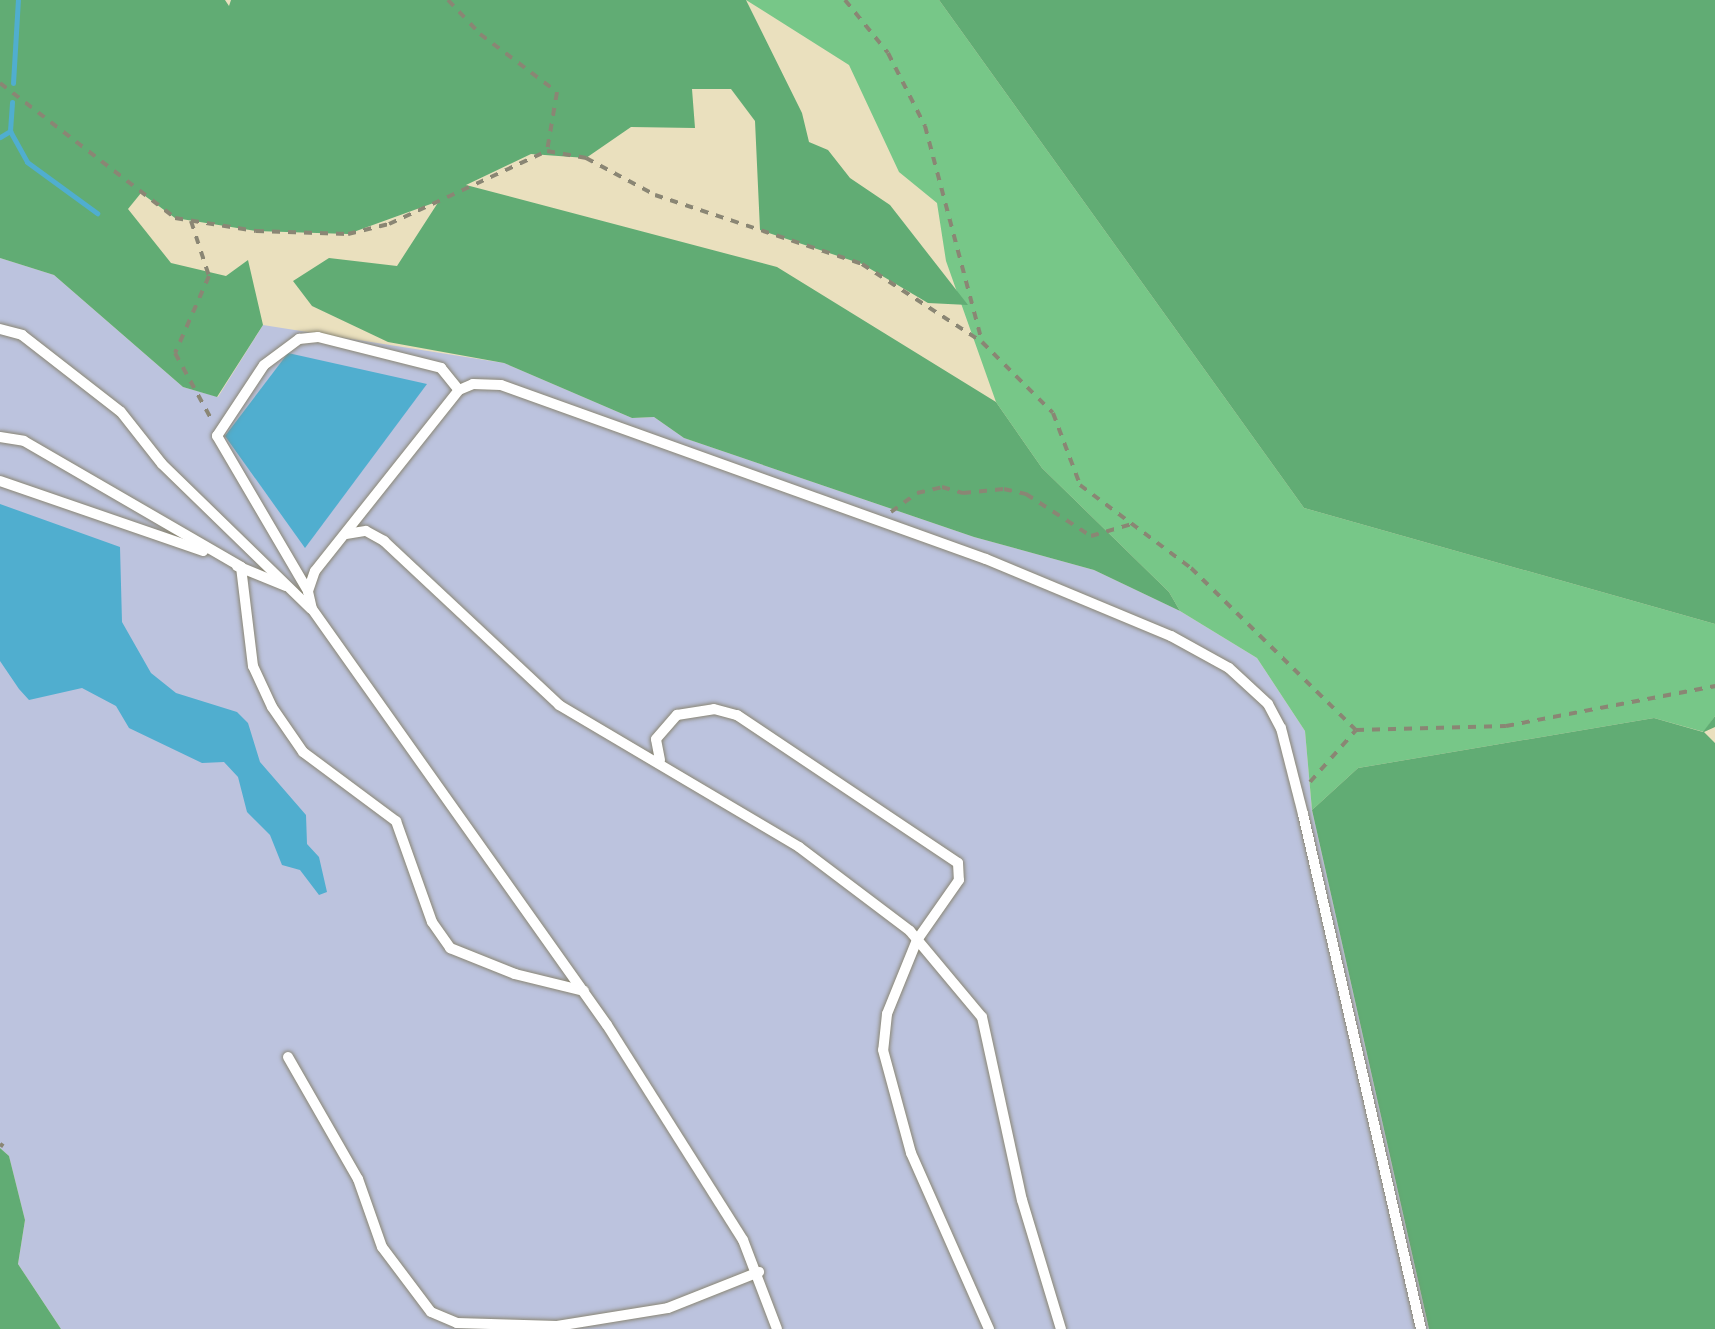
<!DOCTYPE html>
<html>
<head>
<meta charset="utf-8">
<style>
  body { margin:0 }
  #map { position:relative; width:1715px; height:1329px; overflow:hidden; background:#eae0be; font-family:"EB Garamond",serif }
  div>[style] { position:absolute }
  .industrial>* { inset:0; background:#bcc3de }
  .green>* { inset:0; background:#77c788 }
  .forest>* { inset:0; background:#61ac74 }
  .water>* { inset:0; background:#50aecf }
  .stream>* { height:5px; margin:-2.5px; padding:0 2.5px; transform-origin:2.5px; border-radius:2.5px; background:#50aecf }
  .path>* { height:4px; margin-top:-2px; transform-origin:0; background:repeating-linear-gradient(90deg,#8a8674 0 8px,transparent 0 16px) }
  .roads { filter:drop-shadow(0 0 2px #8a8674) drop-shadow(0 0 2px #8a8674) }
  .service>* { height:10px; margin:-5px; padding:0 5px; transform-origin:5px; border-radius:5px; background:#fff }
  span { translate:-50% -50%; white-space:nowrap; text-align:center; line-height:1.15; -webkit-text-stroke:9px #f6f6f2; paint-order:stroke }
</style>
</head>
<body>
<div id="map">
  <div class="industrial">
    <div style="clip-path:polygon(0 258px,54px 275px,183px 387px,218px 397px,263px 325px,504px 363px,632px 418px,654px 417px,684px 438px,974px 537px,1094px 570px,1180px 611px,1257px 658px,1305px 731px,1312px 810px,1429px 1329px,61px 1329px,18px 1264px,25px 1220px,9px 1156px,0 1148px)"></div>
  </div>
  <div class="green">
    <div style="clip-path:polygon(746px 0,939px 0,1304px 508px,1715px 624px,1715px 716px,1704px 732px,1654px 718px,1358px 768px,1312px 810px,1305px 731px,1257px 658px,1180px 611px,1169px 592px,1042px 468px,996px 402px,946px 261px,937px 203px,899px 172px,849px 65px)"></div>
  </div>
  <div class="forest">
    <div style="clip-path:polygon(0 0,225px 0,229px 6px,231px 0,746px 0,802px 113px,809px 142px,828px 150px,850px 178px,890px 205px,968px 305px,928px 303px,862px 264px,760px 230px,755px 121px,731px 89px,692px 89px,695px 128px,631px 127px,586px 158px,531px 154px,466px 185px,777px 267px,996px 402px,1042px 468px,1169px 592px,1180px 611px,1094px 570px,974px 537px,684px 438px,654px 417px,632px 418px,504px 363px,388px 342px,312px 306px,293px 281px,329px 258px,397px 266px,439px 201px,348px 234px,256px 231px,175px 218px,141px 193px,128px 209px,171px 263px,226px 276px,248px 260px,263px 325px,217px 397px,183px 387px,54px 275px,0 258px)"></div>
    <div style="clip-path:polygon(939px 0,1715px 0,1715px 624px,1304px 508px)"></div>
    <div style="clip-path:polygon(1715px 716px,1715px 727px,1704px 732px,1715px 743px,1715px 1329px,1429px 1329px,1312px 810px,1358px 768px,1654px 718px,1703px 732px)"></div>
    <div style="clip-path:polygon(0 1148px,9px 1156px,25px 1220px,18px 1264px,61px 1329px,0 1329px)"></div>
  </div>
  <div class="water">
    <div style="clip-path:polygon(288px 353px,427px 384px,305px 548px,225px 436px)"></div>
    <div style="clip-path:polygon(0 504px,120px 547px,122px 622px,151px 673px,176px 693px,237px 712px,248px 723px,260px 762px,306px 815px,307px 844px,319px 857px,327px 892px,319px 895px,300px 870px,282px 865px,270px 835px,247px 812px,238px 777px,224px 762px,202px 763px,129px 728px,116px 706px,82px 688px,29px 700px,19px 689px,0 661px)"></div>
  </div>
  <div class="stream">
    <div style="left:13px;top:83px;width:83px;rotate:-86.6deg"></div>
    <div style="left:10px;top:131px;width:29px;rotate:-86deg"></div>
    <div style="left:0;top:137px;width:12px;rotate:-31deg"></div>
    <div style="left:10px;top:131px;width:35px;rotate:61deg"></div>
    <div style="left:27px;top:162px;width:87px;rotate:36.1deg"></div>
  </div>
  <div class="path">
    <div style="left:448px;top:0;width:47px;rotate:46.7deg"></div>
    <div style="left:480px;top:34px;width:96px;rotate:37deg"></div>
    <div style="left:557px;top:92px;width:60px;rotate:99.6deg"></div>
    <div style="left:845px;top:0;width:68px;rotate:50.9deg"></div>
    <div style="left:888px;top:53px;width:82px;rotate:63.1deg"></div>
    <div style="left:925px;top:126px;width:219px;rotate:75.2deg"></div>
    <div style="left:0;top:83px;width:221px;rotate:37.6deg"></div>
    <div style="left:175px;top:218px;width:82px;rotate:9.1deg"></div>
    <div style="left:256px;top:231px;width:92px;rotate:1.9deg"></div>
    <div style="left:348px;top:234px;width:42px;rotate:-13.7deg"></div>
    <div style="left:389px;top:224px;width:174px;rotate:-24.8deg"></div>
    <div style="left:547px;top:151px;width:40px;rotate:10deg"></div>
    <div style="left:586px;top:158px;width:78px;rotate:28.2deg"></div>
    <div style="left:655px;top:195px;width:218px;rotate:18.4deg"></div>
    <div style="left:862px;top:264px;width:143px;rotate:33deg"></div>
    <div style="left:982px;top:342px;width:100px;rotate:45deg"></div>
    <div style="left:1053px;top:413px;width:77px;rotate:69.4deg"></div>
    <div style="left:1080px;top:485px;width:139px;rotate:36.8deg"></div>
    <div style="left:1191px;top:568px;width:231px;rotate:44.5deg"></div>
    <div style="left:1356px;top:730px;width:150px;rotate:-1.5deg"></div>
    <div style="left:1506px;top:726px;width:213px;rotate:-10.8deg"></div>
    <div style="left:191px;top:221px;width:58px;rotate:71.9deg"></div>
    <div style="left:209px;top:276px;width:84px;rotate:113.8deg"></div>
    <div style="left:175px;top:353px;width:79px;rotate:61.2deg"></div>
    <div style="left:891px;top:512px;width:32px;rotate:-36deg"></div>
    <div style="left:917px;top:493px;width:26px;rotate:-13deg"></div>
    <div style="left:942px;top:487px;width:22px;rotate:16deg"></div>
    <div style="left:963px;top:493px;width:41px;rotate:-5.6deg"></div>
    <div style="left:1004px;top:489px;width:23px;rotate:13deg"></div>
    <div style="left:1026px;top:494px;width:77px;rotate:32.9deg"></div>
    <div style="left:1091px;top:536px;width:43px;rotate:-16.3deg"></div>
    <div style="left:1310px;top:782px;width:69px;rotate:-48.5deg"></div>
    <div style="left:0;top:1144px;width:4px;rotate:34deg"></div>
  </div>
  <div class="roads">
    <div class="service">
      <div style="left:0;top:329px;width:23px;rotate:15deg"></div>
      <div style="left:22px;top:335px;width:125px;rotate:37.9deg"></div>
      <div style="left:121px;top:412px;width:66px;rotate:51.7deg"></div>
      <div style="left:162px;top:464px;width:208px;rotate:44.2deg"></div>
      <div style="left:0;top:437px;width:24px;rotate:9deg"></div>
      <div style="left:24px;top:441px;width:251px;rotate:30.1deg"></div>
      <div style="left:241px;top:567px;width:100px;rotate:83.1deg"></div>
      <div style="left:253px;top:666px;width:45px;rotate:65.1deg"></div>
      <div style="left:272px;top:707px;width:55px;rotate:55.4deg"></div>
      <div style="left:303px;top:752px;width:116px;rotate:36.6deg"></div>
      <div style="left:396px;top:821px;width:107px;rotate:70.4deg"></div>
      <div style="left:432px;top:922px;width:32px;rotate:55deg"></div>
      <div style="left:450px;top:948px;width:70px;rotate:21.8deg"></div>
      <div style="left:515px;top:974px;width:71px;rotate:13.8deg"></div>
      <div style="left:0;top:481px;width:215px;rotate:19deg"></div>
      <div style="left:346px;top:534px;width:20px;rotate:-9deg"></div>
      <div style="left:366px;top:531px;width:21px;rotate:29deg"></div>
      <div style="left:384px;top:541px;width:240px;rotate:43.1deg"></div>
      <div style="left:559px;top:705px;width:279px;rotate:30.6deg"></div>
      <div style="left:799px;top:847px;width:139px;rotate:37.1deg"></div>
      <div style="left:910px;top:931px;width:112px;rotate:50.1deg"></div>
      <div style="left:982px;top:1017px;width:187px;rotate:77.7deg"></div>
      <div style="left:1022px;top:1200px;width:135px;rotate:73.2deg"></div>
      <div style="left:237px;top:566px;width:53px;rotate:22.2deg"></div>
      <div style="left:308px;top:591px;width:180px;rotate:-120.4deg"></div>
      <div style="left:217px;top:436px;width:85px;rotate:-56.5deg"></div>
      <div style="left:264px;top:365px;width:44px;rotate:-36.6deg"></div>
      <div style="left:299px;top:339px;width:19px;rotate:-6deg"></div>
      <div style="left:318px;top:337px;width:127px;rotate:14.1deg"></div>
      <div style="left:441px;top:368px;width:28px;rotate:51deg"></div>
      <div style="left:660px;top:760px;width:21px;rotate:-101deg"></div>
      <div style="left:656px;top:739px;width:32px;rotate:-49deg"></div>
      <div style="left:677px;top:715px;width:37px;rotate:-9deg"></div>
      <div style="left:714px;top:709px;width:24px;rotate:15deg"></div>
      <div style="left:737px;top:715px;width:266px;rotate:33.8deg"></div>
      <div style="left:958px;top:863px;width:17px;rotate:87deg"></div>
      <div style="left:959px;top:880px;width:73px;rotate:125deg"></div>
      <div style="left:917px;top:940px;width:80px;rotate:112.1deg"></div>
      <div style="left:887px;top:1014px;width:36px;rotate:96deg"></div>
      <div style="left:883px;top:1050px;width:107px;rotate:74.8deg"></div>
      <div style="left:911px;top:1153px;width:193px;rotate:66.1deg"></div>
      <div style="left:288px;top:1057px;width:141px;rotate:60.2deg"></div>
      <div style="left:358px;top:1179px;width:72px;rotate:70.6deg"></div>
      <div style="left:382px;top:1247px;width:81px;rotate:53deg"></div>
      <div style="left:431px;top:1312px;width:28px;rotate:23deg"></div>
      <div style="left:457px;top:1323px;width:100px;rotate:1.7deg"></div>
      <div style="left:557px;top:1326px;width:112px;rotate:-9.2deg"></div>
      <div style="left:668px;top:1308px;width:98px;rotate:-21.6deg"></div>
      <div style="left:777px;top:1329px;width:95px;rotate:-110.9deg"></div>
      <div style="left:743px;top:1240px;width:254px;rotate:-122.3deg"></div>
      <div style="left:607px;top:1025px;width:510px;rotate:-125.34deg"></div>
      <div style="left:312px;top:609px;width:18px;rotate:-103deg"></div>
      <div style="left:308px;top:591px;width:21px;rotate:-71deg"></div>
      <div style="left:315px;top:571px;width:231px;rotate:-51.5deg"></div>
      <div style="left:459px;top:390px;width:15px;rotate:-23deg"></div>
      <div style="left:473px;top:384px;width:28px;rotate:2deg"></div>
      <div style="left:501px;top:385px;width:515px;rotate:19.74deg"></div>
      <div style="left:986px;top:559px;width:200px;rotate:22.6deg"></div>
      <div style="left:1171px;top:636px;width:66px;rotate:28.9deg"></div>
      <div style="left:1229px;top:668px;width:53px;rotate:42.7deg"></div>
      <div style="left:1268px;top:704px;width:27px;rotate:62deg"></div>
      <div style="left:1281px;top:728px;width:89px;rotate:75.7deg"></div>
      <div style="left:1303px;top:814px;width:528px;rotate:77.09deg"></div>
    </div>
  </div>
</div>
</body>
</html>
